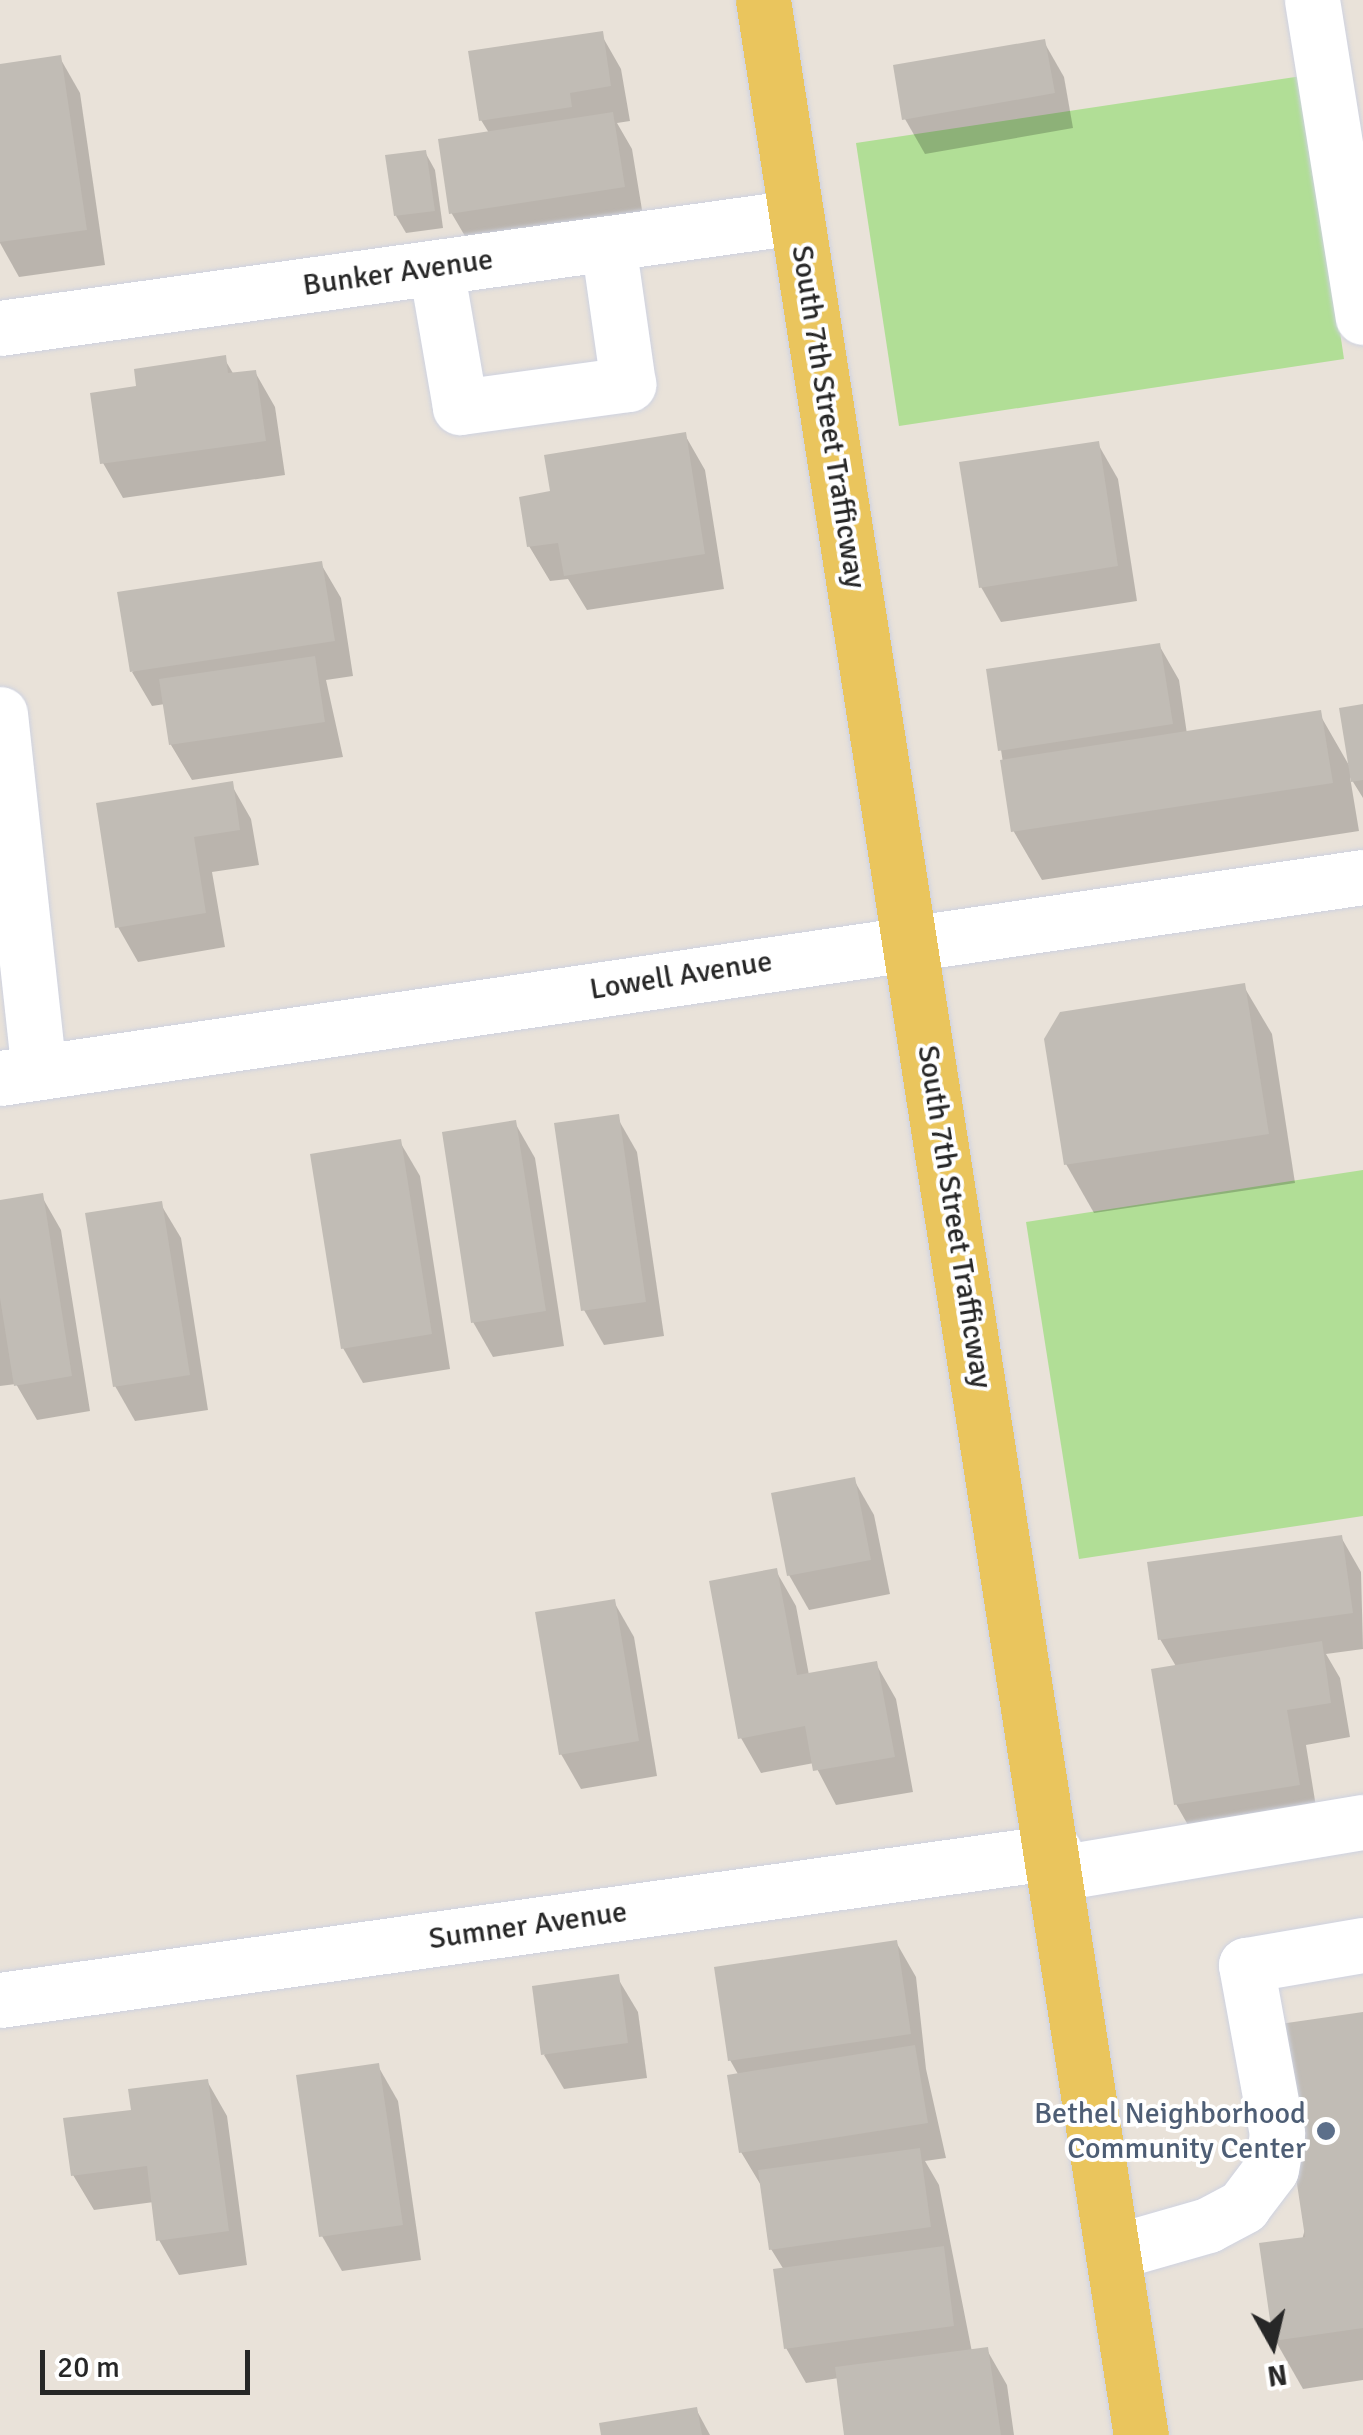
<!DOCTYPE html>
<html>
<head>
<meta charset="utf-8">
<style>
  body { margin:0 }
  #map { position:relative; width:1363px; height:2435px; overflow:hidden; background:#e9e2d9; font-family:Signika,sans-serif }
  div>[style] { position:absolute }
  .green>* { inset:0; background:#b1de96 }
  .shadow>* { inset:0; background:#0003 }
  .building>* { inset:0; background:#c1bcb5 }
  .roads { filter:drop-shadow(0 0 2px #ced2e0) drop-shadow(0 0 2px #ced2e0) }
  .minor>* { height:55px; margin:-27.5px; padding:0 27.5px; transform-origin:27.5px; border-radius:27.5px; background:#fff }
  .major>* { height:55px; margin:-27.5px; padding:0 27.5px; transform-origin:27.5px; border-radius:27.5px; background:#eac55d }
  .dots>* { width:28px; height:28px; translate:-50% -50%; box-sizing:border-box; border:5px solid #fff; border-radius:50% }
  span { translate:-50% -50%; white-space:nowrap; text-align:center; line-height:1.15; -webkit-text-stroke:8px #fff; paint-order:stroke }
  .street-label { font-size:30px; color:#272727 }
  .service-label { font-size:30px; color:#4e5e75 }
  .right { translate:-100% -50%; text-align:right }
  .north { position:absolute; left:1223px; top:2295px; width:100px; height:100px; -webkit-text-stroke:8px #fff; paint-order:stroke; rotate:172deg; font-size:28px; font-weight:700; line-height:40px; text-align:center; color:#272727 }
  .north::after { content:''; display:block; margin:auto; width:35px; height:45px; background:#272727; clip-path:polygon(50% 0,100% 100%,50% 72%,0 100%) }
  .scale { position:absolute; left:40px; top:2350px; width:210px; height:45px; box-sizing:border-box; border:5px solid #272727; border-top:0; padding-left:12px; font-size:30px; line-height:35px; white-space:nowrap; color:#272727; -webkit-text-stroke:8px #fff; paint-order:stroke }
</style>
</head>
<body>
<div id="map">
  <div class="green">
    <div style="clip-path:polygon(1302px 76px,1344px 359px,899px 426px,856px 143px)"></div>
    <div style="clip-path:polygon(1363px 1170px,1363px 1516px,1079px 1559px,1026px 1222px)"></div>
  </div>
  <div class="shadow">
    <div style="clip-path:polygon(601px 34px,621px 69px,630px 121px,617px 123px,632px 149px,644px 222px,472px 248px,452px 214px,440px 141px,489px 133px,481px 120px)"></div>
    <div style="clip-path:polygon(1044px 42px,1064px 77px,1073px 128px,925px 154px,905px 119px)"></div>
    <div style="clip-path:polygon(60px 58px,80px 93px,105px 265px,19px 277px,0 243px,0 67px)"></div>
    <div style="clip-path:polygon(425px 152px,435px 170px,443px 228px,406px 233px,396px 216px)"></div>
    <div style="clip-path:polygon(224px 358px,234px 375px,255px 372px,275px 407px,285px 475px,123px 498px,103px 463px,139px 389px)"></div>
    <div style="clip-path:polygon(685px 435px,705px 470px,724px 589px,587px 610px,568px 579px,550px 581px,529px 546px,553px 493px)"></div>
    <div style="clip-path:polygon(1098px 444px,1118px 479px,1137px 601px,1001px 622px,981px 587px)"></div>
    <div style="clip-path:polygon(321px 564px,341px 598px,353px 676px,326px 680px,343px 757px,192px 780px,171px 745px,165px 704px,152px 706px,132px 672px)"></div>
    <div style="clip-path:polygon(1159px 645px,1179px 680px,1187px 734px,1319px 713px,1350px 767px,1363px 706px,1363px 798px,1350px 777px,1359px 831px,1042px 880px,1014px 832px,1001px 750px)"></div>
    <div style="clip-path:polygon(231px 784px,251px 819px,259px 865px,212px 872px,225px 947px,138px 962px,118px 927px)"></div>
    <div style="clip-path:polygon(1243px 985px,1272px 1034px,1295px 1183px,1094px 1213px,1066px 1164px)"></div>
    <div style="clip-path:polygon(617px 1117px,637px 1152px,664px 1336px,604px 1345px,584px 1310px)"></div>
    <div style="clip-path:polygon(515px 1123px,535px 1158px,564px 1346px,493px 1357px,473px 1322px)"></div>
    <div style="clip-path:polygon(400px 1142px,420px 1176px,450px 1369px,363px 1383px,343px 1348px)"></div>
    <div style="clip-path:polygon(41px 1195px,61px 1230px,90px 1411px,37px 1420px,16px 1384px,0 1386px,0 1202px)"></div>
    <div style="clip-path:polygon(160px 1203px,181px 1238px,208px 1410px,135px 1421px,115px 1386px)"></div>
    <div style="clip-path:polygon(854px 1480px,874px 1515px,890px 1594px,809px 1610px,789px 1575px)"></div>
    <div style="clip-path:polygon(1341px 1537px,1361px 1572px,1363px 1649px,1326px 1654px,1340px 1678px,1350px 1737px,1306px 1745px,1318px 1819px,1196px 1839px,1176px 1804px,1177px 1668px,1160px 1639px)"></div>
    <div style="clip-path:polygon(776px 1571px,796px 1606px,809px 1675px,876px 1664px,896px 1699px,913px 1792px,836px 1805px,814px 1763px,761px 1773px,741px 1738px)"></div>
    <div style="clip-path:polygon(614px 1602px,634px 1637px,657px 1776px,581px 1789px,561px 1754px)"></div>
    <div style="clip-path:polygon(896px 1942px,916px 1977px,926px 2069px,946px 2158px,925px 2161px,939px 2185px,972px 2352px,987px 2350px,1007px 2385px,1014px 2435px,846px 2435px,839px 2378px,806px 2383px,786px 2348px,784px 2270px,771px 2249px,762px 2187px,741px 2152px,739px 2076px,730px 2060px)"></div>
    <div style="clip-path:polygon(617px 1977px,638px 2012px,647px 2078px,564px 2089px,544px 2055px)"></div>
    <div style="clip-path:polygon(1363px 2014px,1363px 2380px,1303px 2389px,1275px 2340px)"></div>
    <div style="clip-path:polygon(378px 2066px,398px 2101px,421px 2260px,342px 2271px,322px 2236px)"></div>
    <div style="clip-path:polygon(207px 2081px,227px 2116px,247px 2265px,179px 2275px,159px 2240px,154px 2202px,94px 2210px,73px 2175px,134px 2112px)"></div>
    <div style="clip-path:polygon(696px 2409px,710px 2435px,603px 2435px)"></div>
  </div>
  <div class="building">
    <div style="clip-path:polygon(603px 31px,611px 86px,570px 93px,572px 107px,479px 121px,468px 51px)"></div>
    <div style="clip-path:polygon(1045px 39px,1055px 93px,902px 120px,893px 65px)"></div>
    <div style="clip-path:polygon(61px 55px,87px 230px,0 242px,0 64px)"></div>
    <div style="clip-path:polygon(613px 112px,625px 187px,449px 214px,438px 139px)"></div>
    <div style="clip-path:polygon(426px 150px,435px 211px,394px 216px,385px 155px)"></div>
    <div style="clip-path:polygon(226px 355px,228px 373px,256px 370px,266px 441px,100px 464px,90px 393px,136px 386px,134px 369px)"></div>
    <div style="clip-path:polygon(686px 432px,705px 554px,564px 576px,558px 543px,527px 547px,519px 497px,550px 491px,544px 455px)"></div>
    <div style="clip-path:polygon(1099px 441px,1118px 566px,979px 588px,959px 462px)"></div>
    <div style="clip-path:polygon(322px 561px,335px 641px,130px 672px,117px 592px)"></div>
    <div style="clip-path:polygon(1160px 643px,1173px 724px,998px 751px,986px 669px)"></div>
    <div style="clip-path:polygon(315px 656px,325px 722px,169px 745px,159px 679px)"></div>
    <div style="clip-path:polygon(1363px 704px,1363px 780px,1351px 782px,1339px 708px)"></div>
    <div style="clip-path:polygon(1321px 710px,1333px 783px,1011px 832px,1000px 760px)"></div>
    <div style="clip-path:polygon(233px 781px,240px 830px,194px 837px,206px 913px,115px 928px,96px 803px)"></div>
    <div style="clip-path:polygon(1245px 983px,1269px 1134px,1064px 1165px,1044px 1039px,1060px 1012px)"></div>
    <div style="clip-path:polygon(619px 1114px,646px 1302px,581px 1311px,554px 1123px)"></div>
    <div style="clip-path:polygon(516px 1120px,546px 1311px,471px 1323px,442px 1132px)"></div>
    <div style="clip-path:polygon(401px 1139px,432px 1334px,341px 1349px,310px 1154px)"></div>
    <div style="clip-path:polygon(43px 1193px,72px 1376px,14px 1386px,0 1298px,0 1200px)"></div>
    <div style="clip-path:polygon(162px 1201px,190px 1375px,113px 1387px,85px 1213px)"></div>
    <div style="clip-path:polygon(855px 1477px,871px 1560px,787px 1576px,771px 1493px)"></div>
    <div style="clip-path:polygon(1342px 1535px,1353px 1613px,1158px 1640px,1147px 1562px)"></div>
    <div style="clip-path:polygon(777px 1568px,797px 1675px,877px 1661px,895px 1757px,813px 1771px,805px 1726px,738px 1739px,709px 1581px)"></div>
    <div style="clip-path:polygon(615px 1599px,639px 1741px,559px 1755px,535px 1612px)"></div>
    <div style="clip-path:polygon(1322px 1641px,1331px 1703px,1287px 1710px,1300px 1785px,1174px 1805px,1151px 1669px)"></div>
    <div style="clip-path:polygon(897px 1940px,911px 2034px,728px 2061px,714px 1967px)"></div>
    <div style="clip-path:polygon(619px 1974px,628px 2043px,541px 2055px,532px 1986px)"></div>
    <div style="clip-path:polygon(1363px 2012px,1363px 2328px,1273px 2341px,1259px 2243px,1305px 2237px,1273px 2025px)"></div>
    <div style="clip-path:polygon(915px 2045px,928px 2123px,739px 2153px,727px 2075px)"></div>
    <div style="clip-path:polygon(379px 2063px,403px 2225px,319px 2237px,296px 2075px)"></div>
    <div style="clip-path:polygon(208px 2079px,229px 2231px,156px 2241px,147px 2166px,71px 2176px,63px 2118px,131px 2110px,128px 2089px)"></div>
    <div style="clip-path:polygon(920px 2148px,931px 2227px,769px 2250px,758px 2170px)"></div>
    <div style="clip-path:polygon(944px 2246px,954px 2326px,784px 2349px,773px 2269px)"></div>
    <div style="clip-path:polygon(988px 2347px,1001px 2435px,844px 2435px,835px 2367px)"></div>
    <div style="clip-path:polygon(697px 2407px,702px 2435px,601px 2435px,599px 2423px)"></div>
  </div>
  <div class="roads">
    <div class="minor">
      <div style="left:1312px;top:0;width:321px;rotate:80.9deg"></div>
      <div style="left:436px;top:268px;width:141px;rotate:80.2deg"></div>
      <div style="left:460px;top:407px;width:170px;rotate:-7.8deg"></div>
      <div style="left:628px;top:384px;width:141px;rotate:-98.1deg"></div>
      <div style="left:0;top:328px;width:804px;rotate:-7.94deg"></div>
      <div style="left:0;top:714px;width:360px;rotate:83.8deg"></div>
      <div style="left:0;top:1078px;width:1378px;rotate:-8.39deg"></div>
      <div style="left:1058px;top:1873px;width:309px;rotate:-9.5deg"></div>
      <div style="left:0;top:2000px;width:1065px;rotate:-7.99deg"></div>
      <div style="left:1114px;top:2252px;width:98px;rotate:-16deg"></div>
      <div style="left:1208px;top:2225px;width:40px;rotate:-28deg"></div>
      <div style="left:1243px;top:2206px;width:46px;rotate:-52.9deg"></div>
      <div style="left:1271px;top:2169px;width:36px;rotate:-80deg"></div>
      <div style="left:1277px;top:2134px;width:172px;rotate:-100.4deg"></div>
      <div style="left:1246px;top:1965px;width:119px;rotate:-9.7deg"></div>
    </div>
    <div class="major">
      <div style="left:763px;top:0;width:2464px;rotate:81.18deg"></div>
    </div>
  </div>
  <div class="dots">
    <div style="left:1326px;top:2131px;background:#5c6f8a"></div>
  </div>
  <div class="street-label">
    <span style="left:398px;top:273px;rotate:-8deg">Bunker Avenue</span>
    <span style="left:828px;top:417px;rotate:81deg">South 7th Street Trafficway</span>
    <span style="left:681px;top:976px;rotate:-9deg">Lowell Avenue</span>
    <span style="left:954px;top:1217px;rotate:81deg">South 7th Street Trafficway</span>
    <span style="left:528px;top:1926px;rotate:-8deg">Sumner Avenue</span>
  </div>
  <div class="service-label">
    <span class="right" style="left:1306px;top:2131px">Bethel Neighborhood<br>Community Center</span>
  </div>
  <div class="north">N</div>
  <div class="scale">20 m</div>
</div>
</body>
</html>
